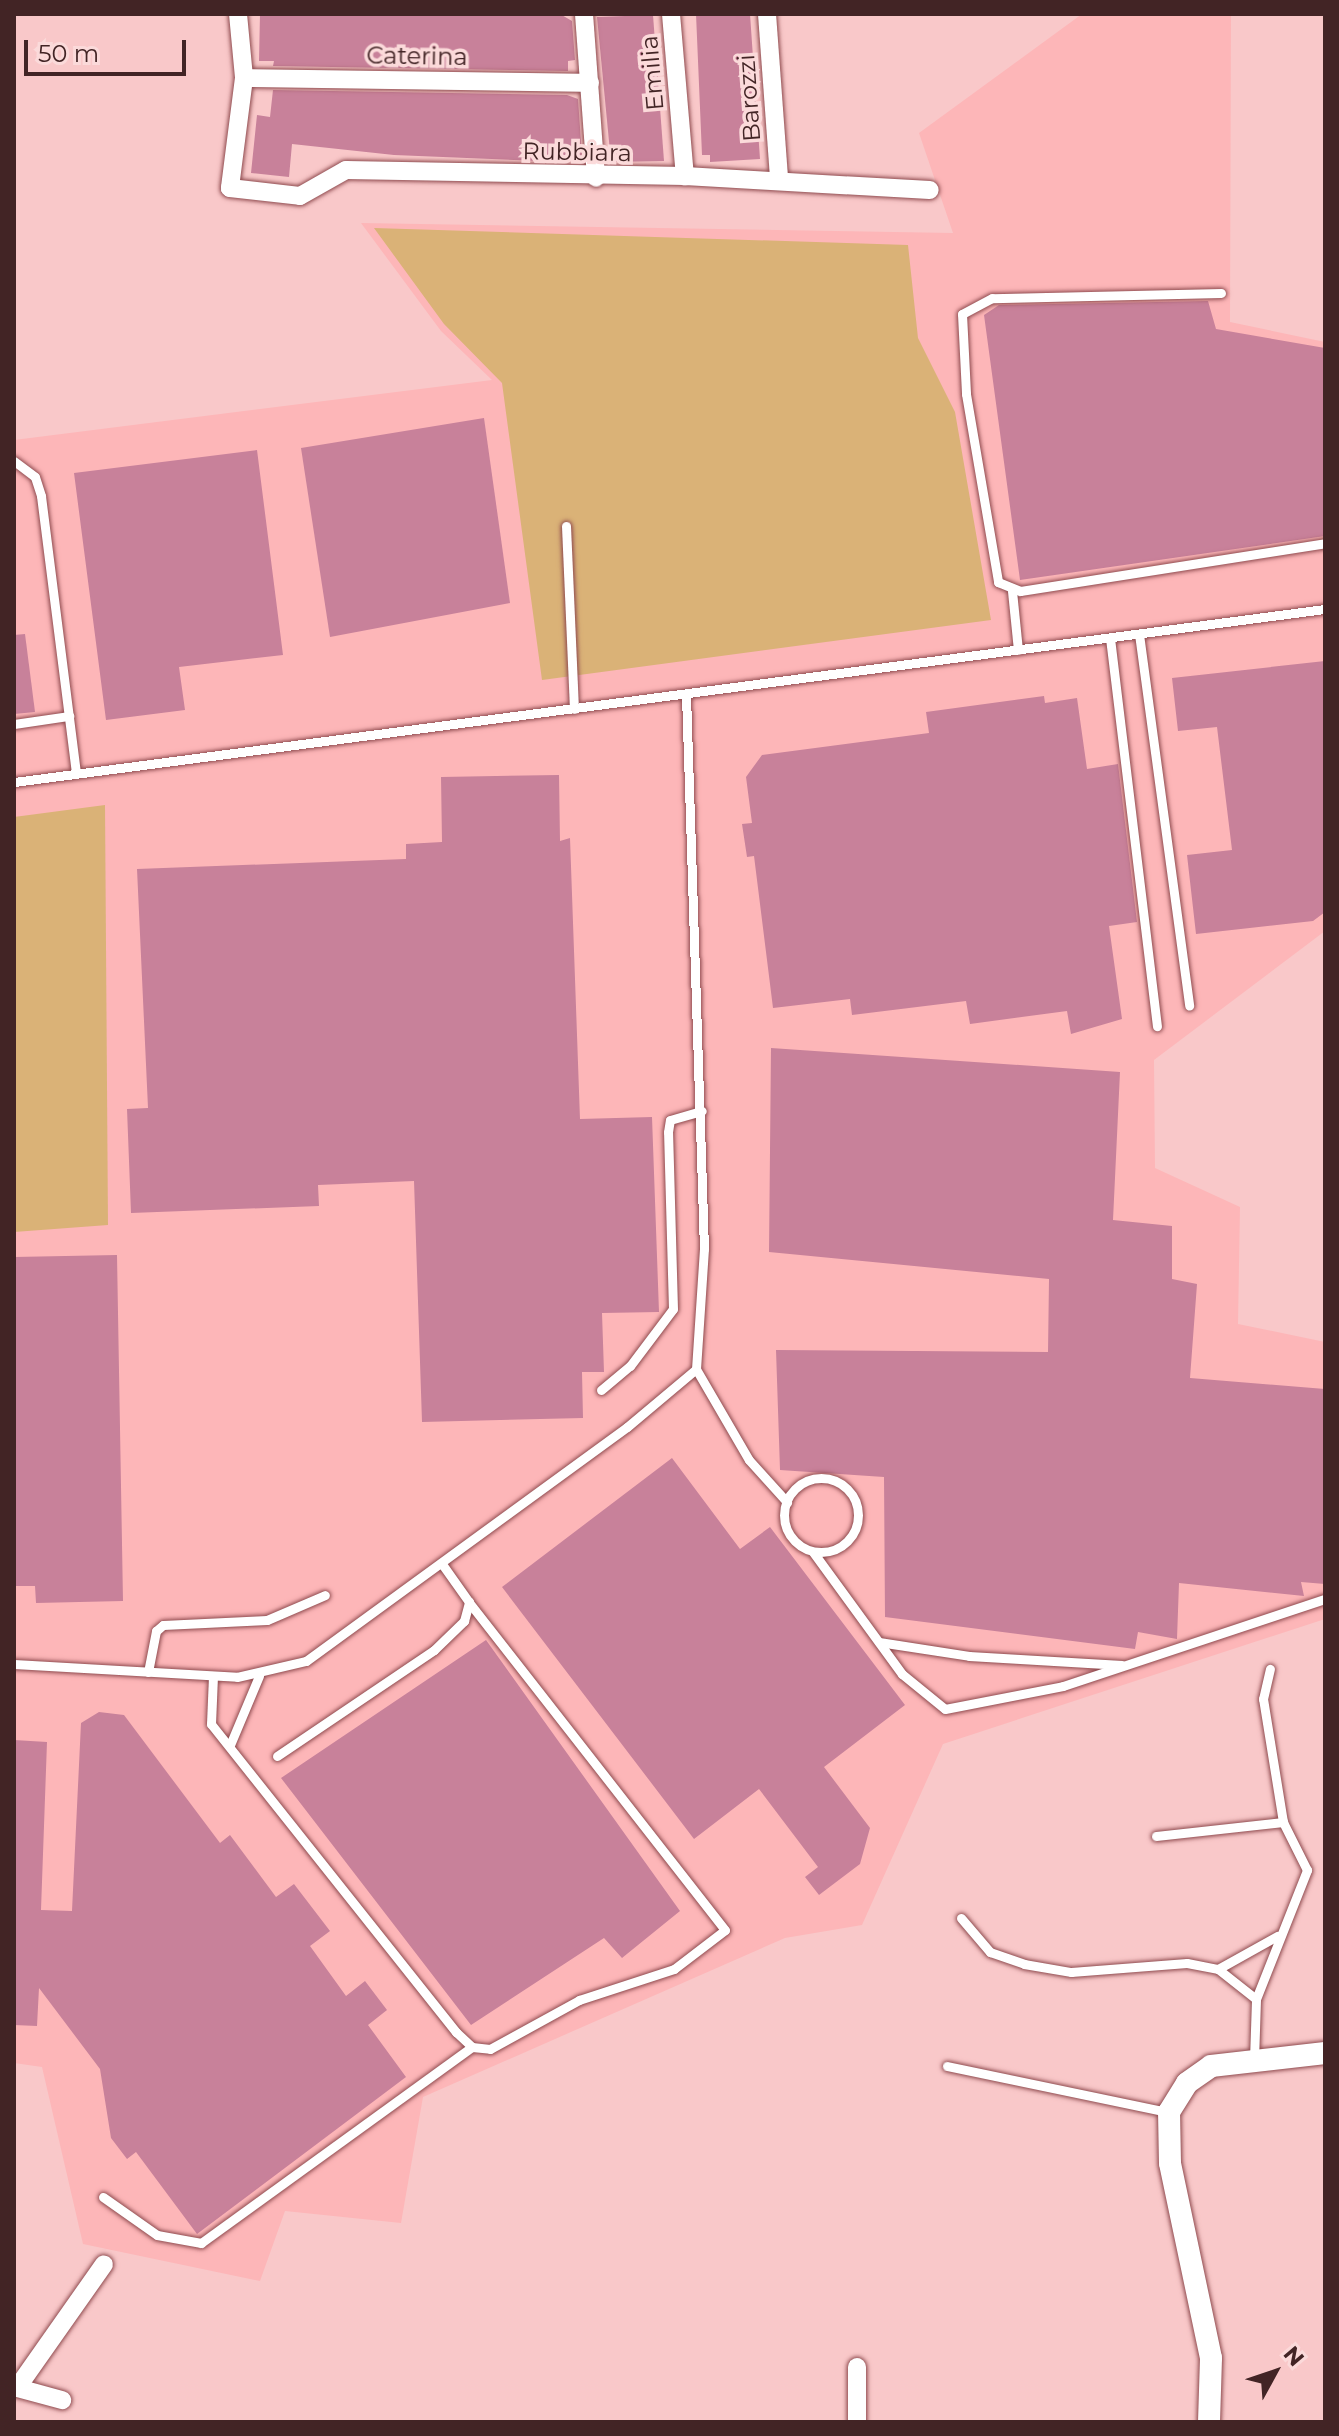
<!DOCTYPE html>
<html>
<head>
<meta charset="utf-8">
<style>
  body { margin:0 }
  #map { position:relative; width:1339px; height:2436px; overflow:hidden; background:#f9c8c9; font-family:Montserrat,sans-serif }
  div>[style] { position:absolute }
  .built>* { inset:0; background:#fdb6b8 }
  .green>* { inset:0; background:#dab277 }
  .building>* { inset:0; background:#c8819a }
  .roads { filter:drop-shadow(0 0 2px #8f4b4f) drop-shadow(0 0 2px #8f4b4f) }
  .service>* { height:9px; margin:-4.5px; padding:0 4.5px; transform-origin:4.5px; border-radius:4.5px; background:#fff }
  .service>.ring { margin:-4.5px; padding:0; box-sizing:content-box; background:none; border:9px solid #fff; border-radius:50% }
  .minor>* { height:18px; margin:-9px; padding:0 9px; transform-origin:9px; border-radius:9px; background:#fff }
  .tertiary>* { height:22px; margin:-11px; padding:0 11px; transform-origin:11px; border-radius:11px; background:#fff }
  span { translate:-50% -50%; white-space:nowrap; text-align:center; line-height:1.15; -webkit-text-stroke:7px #fbdada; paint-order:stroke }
  .street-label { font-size:24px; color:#422425 }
  .frame { position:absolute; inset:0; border:16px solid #422425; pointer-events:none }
  .north { position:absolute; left:1235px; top:2332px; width:80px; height:80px; -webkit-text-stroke:6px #fbdada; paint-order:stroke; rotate:50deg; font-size:22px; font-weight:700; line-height:32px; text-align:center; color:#422425 }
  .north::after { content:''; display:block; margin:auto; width:28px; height:36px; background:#422425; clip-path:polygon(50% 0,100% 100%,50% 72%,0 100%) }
  .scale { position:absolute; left:24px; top:40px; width:162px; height:36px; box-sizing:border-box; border:4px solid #422425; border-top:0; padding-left:10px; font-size:24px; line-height:28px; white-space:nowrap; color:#422425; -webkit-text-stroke:6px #fbdada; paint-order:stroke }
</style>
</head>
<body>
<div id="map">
  <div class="built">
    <div style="clip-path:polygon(1082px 14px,1231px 14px,1230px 322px,1325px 342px,1325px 931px,1154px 1060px,1155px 1168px,1240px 1207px,1238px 1324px,1325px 1342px,1325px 1619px,943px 1744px,862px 1925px,785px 1938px,423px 2097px,401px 2223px,285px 2211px,260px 2281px,83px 2244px,42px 2067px,14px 2063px,14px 440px,492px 380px,441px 331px,361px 223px,953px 233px,919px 133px)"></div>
  </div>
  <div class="green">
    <div style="clip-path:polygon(374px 228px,908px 245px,918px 338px,955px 412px,991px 620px,542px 680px,502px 383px,444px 324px)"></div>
    <div style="clip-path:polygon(105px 805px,108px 1225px,14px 1232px,14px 817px)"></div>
  </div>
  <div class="building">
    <div style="clip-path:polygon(260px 14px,560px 14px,572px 21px,575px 60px,568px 61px,568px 71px,273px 66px,274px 61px,259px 61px)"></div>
    <div style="clip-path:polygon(696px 14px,750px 14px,760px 159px,710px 162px,710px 155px,702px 155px)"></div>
    <div style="clip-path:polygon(653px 15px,664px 161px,611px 162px,597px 17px)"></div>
    <div style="clip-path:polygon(273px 90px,567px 95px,578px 99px,582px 156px,564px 162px,394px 155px,292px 144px,289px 177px,251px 173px,257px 115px,270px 117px)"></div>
    <div style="clip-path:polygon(1208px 301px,1216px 329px,1325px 348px,1325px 536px,1020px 580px,984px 315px,999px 305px)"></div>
    <div style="clip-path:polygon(484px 418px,510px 603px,330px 637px,301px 448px)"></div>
    <div style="clip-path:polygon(257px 450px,283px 655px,179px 667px,185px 710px,106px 720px,74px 473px)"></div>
    <div style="clip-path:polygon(25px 634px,35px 712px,14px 714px,14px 635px)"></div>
    <div style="clip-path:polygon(1325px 661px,1325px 912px,1313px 921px,1196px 934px,1187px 855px,1232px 850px,1217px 727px,1178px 731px,1172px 678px)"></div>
    <div style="clip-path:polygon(1044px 696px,1045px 703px,1077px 698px,1087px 769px,1118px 764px,1137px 922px,1109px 926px,1122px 1019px,1071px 1034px,1067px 1011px,970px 1024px,966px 1001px,852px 1015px,850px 999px,773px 1008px,754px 856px,747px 857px,742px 824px,752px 823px,746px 777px,762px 755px,929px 733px,926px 712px)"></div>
    <div style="clip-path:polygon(559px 775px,560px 841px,570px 838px,580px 1119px,652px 1117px,659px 1312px,602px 1313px,604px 1372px,582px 1372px,583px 1418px,422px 1422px,414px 1181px,318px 1185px,319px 1206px,131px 1213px,127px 1109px,148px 1108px,137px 869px,406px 859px,406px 844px,442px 842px,441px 777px)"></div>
    <div style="clip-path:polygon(771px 1048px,1120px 1072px,1113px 1220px,1172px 1226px,1172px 1279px,1197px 1284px,1190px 1378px,1325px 1389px,1325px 1584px,1301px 1582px,1304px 1596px,1179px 1583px,1177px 1639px,1138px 1632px,1135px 1649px,885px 1617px,884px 1477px,780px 1470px,776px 1350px,1048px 1352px,1049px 1279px,769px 1252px)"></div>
    <div style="clip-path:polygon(117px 1255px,123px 1601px,36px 1603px,35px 1586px,14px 1586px,14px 1257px)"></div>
    <div style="clip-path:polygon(672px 1458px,740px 1549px,770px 1527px,905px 1705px,824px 1767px,870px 1828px,860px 1864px,819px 1895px,805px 1877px,818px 1867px,759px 1789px,694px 1839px,502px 1587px)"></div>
    <div style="clip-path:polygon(486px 1640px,680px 1911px,622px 1958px,604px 1938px,471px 2025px,281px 1778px)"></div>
    <div style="clip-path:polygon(99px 1712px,124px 1715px,220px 1843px,230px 1835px,276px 1897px,294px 1884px,330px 1931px,310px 1946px,346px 1996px,365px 1981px,387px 2010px,368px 2025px,406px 2077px,197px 2234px,136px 2152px,127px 2159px,111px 2138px,100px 2069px,39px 1988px,37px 2026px,14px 2025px,14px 1740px,47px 1742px,41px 1910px,72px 1911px,81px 1723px)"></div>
  </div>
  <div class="roads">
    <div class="service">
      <div style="left:1221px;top:293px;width:229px;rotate:178.7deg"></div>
      <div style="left:992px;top:298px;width:34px;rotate:152deg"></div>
      <div style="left:962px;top:314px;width:80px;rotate:87.1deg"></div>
      <div style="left:966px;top:394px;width:191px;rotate:80.3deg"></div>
      <div style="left:998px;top:582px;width:24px;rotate:22deg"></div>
      <div style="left:1020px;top:591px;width:309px;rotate:-8.9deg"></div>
      <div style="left:14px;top:461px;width:26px;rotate:37deg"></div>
      <div style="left:35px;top:477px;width:20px;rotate:72deg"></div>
      <div style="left:41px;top:496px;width:280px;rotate:82.8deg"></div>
      <div style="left:566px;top:526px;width:183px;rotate:87.5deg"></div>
      <div style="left:1012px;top:591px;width:59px;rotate:84.2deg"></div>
      <div style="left:1139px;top:634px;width:375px;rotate:82.3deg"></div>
      <div style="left:1110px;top:638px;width:391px;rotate:83.1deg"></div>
      <div style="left:14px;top:724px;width:56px;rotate:-8.3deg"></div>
      <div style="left:14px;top:782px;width:1322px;rotate:-7.52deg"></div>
      <div style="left:696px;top:1369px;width:105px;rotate:59.8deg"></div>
      <div style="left:749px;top:1460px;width:57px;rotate:47.9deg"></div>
      <div style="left:601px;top:1390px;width:38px;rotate:-40deg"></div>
      <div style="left:630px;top:1366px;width:71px;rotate:-53deg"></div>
      <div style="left:673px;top:1309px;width:177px;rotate:-91.6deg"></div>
      <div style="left:668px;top:1132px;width:12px;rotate:-81deg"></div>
      <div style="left:670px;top:1120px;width:33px;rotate:-16deg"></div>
      <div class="ring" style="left:784px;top:1478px;width:65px;height:65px"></div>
      <div style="left:813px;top:1552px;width:151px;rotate:53.9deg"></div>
      <div style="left:902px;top:1674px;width:55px;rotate:39.1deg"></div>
      <div style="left:945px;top:1709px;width:120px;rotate:-11deg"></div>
      <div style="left:1063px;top:1686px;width:276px;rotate:-18.4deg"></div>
      <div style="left:879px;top:1642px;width:91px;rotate:8.8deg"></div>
      <div style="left:969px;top:1656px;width:153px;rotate:3.4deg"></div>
      <div style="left:14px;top:1664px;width:223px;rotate:3.3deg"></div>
      <div style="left:237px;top:1677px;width:71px;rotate:-13.1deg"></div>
      <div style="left:306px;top:1661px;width:397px;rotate:-36.1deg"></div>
      <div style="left:627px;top:1427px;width:90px;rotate:-40deg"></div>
      <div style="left:696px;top:1369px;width:120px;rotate:-86.2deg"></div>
      <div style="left:704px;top:1249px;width:554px;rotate:-91.86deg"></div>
      <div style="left:148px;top:1672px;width:42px;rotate:-79deg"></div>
      <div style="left:156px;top:1631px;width:9px;rotate:-41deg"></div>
      <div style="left:163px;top:1625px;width:104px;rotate:-2.8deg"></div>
      <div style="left:267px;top:1620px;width:63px;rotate:-23.3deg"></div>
      <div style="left:213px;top:1676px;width:48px;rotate:92.4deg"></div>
      <div style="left:211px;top:1724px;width:394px;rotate:51.5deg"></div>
      <div style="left:456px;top:2032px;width:22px;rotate:43deg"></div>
      <div style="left:472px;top:2047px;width:18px;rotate:6deg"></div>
      <div style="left:490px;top:2049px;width:102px;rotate:-28.8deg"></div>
      <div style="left:579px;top:2000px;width:100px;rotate:-18.1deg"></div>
      <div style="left:674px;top:1969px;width:64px;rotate:-37.4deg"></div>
      <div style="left:725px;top:1930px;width:416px;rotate:-128deg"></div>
      <div style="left:230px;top:1745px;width:75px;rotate:-67.2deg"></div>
      <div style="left:277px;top:1756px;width:189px;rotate:-34deg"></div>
      <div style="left:434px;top:1650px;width:42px;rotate:-44deg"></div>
      <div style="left:464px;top:1621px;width:20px;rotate:-75deg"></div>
      <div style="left:469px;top:1602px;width:47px;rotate:-125.4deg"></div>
      <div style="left:1156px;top:1836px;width:128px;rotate:-6.3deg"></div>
      <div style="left:961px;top:1918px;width:45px;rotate:49.5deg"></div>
      <div style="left:990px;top:1952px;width:36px;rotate:19deg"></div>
      <div style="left:1024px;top:1964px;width:48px;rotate:9.7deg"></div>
      <div style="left:1071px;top:1972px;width:116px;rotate:-4.4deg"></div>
      <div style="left:1187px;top:1963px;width:32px;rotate:11deg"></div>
      <div style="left:1218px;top:1969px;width:48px;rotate:38.3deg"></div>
      <div style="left:1218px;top:1969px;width:68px;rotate:-29.2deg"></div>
      <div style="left:1254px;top:2060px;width:61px;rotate:-88.1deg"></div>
      <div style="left:1256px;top:1999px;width:139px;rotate:-68.4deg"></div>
      <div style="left:1307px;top:1870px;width:54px;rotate:-116.6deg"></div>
      <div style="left:1283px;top:1822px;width:125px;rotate:-99.2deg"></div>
      <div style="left:1263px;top:1699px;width:31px;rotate:-77deg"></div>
      <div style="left:947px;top:2066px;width:225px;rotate:11.8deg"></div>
      <div style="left:103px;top:2197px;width:66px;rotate:35.1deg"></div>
      <div style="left:157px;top:2235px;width:45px;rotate:10.3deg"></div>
      <div style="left:201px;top:2243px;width:334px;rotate:-35.9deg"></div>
    </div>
    <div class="minor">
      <div style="left:238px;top:14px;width:64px;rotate:84.6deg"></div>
      <div style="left:244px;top:78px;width:111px;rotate:97.3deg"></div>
      <div style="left:230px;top:188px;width:70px;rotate:6.5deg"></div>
      <div style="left:300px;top:196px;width:53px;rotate:-29.5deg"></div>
      <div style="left:346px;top:170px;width:339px;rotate:1deg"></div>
      <div style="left:685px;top:176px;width:245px;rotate:3.3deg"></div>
      <div style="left:584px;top:14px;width:164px;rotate:85.8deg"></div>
      <div style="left:671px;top:14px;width:163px;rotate:85.1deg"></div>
      <div style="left:767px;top:14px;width:165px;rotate:85.8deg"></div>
      <div style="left:244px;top:78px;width:346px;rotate:0.8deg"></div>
      <div style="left:857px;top:2367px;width:55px;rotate:90deg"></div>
      <div style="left:14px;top:2387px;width:50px;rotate:15.2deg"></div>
      <div style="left:17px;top:2388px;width:151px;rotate:-54.9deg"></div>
    </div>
    <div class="tertiary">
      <div style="left:1209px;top:2422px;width:64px;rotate:-88.2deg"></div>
      <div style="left:1211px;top:2358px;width:199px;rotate:-101.9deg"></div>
      <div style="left:1170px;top:2163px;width:51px;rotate:-91.1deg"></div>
      <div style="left:1169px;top:2112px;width:34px;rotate:-58deg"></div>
      <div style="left:1187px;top:2083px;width:29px;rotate:-35deg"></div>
      <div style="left:1211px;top:2066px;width:115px;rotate:-6.5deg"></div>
    </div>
  </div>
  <div class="street-label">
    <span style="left:417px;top:56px;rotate:1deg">Caterina</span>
    <span style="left:652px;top:73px;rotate:-95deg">Emilia</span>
    <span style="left:749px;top:98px;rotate:-94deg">Barozzi</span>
    <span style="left:577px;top:152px;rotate:1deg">Rubbiara</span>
  </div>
  <div class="frame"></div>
  <div class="north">N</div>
  <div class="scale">50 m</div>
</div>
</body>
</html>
